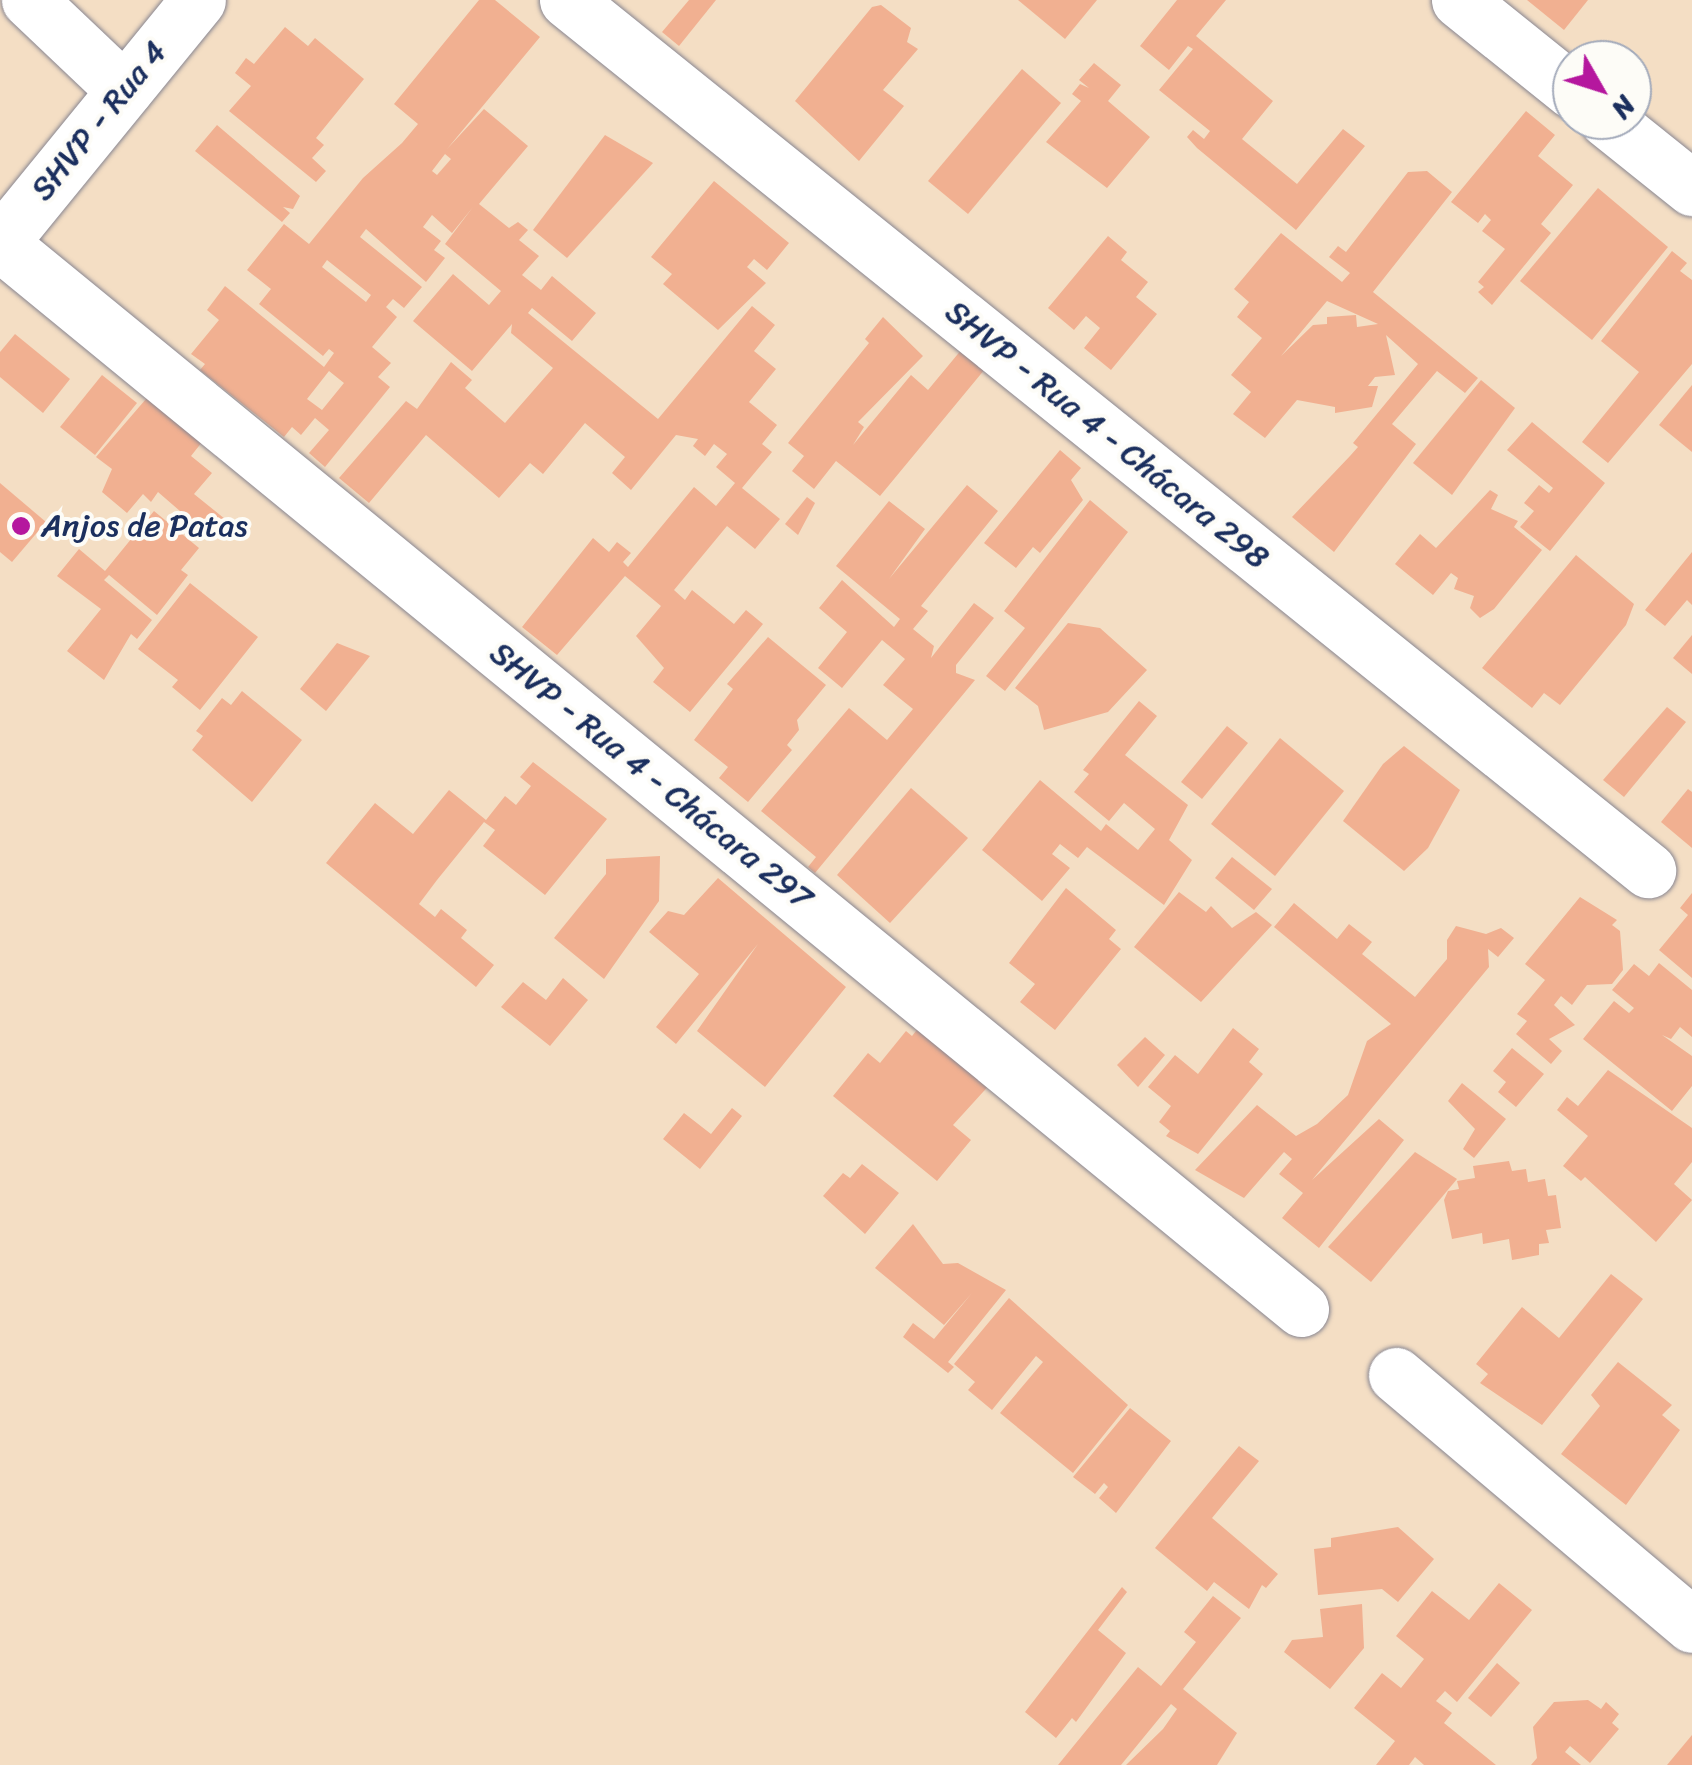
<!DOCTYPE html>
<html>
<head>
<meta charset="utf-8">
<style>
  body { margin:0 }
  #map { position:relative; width:1692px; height:1765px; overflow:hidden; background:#f4dec4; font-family:Sriracha,sans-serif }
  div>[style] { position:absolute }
  .building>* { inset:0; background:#f1b091 }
  .roads { filter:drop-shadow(0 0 2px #888691) drop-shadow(0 0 2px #888691) }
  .minor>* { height:55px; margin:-27.5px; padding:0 27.5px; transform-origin:27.5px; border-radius:27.5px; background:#fff }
  .dots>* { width:28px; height:28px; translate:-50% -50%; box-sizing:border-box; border:5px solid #fdfcf7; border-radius:50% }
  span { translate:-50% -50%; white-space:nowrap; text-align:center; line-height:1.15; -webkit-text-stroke:8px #fdfcf7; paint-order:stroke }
  .street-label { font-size:32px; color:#1b2f5e }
  .poi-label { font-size:32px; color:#1b2f5e }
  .left { translate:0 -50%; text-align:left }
  .north { position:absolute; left:1552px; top:40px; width:100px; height:100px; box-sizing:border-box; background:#fdfcf7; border:2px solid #a3aaba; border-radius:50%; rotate:129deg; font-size:28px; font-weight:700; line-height:40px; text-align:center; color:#1b2f5e }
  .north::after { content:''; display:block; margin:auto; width:35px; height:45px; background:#b5179e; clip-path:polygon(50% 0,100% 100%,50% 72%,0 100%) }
</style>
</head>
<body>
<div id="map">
  <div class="building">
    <div style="clip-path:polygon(evenodd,479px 0,495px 0,540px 37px,447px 149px,484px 109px,528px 146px,479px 204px,509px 228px,518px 222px,528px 230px,519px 240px,539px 256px,522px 275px,541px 290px,552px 276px,596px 313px,572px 341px,532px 308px,528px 313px,658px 419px,752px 306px,775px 325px,754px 351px,776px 369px,749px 402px,777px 425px,762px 444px,772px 452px,742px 488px,780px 519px,755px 549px,727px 526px,674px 590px,685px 600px,692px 590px,734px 624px,746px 610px,763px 624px,690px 712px,653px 682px,664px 668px,636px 636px,661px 606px,625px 576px,557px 655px,522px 627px,593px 538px,609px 552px,617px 542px,631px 553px,623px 562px,628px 567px,694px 487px,716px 506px,735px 483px,716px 467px,727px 454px,714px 444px,705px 456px,693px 446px,698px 439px,676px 435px,631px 490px,612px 473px,625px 457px,585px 423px,543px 474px,530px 463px,499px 498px,426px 435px,369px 503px,339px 478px,406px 401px,417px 409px,451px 362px,472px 380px,465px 388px,505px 423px,553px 368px,511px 333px,512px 324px,472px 371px,413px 321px,453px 274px,489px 305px,501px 291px,445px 244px,473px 207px,452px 233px,432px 215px,423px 227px,441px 241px,434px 250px,445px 258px,426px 282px,366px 229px,360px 237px,422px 287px,404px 308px,393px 299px,386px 307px,397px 317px,372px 347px,391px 363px,378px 377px,390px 387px,325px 467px,309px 453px,329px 430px,315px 418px,301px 435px,292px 427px,284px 437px,200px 370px,205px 364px,191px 354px,219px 320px,207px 310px,225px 286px,324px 367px,334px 353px,329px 349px,323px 356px,259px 304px,271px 289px,247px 270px,284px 224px,309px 244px,363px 178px,402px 143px,418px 124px,394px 104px,479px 0,445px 154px,451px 159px,437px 175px,432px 171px,445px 154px,479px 0,327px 260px,371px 295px,366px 302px,322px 267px,327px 260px,479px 0,329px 371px,344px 383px,322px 410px,307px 399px,329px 371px)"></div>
    <div style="clip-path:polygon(689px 0,716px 0,679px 46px,662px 32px)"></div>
    <div style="clip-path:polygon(1018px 0,1097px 0,1065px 39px)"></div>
    <div style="clip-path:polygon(1177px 0,1226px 0,1196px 36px,1273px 101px,1242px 139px,1297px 184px,1343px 129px,1365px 146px,1296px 230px,1197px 148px,1187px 137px,1193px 130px,1204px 139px,1210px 131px,1159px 90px,1193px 49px,1188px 46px,1169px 70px,1140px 46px)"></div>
    <div style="clip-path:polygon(1527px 0,1588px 0,1564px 30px)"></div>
    <div style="clip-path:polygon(881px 5px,911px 28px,907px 42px,918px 49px,883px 90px,904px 106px,859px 161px,795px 101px,872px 7px)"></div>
    <div style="clip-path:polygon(285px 27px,308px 46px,315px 38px,364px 79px,316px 138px,324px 145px,312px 158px,326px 171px,316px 182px,229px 111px,251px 86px,235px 73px,246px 58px,254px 64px)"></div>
    <div style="clip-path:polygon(1094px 63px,1121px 85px,1108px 101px,1150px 137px,1107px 188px,1046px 142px,1081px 101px,1072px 94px,1080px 84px,1089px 88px,1079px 80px)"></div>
    <div style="clip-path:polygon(1022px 69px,1061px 103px,968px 214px,928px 181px)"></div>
    <div style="clip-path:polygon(1526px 111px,1555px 135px,1538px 156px,1573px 185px,1541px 224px,1551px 233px,1492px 305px,1478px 292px,1484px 287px,1478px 282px,1505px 249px,1482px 231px,1491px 220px,1485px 214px,1478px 223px,1451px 202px)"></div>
    <div style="clip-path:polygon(217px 125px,300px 196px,293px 209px,283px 207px,290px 213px,282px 222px,195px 151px)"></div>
    <div style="clip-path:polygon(605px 135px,653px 163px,567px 258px,533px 230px)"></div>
    <div style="clip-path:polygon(evenodd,1427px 171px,1452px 192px,1373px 292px,1478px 378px,1465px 393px,1437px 371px,1392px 424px,1416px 444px,1334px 552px,1292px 517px,1350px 456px,1358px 447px,1353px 443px,1418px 364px,1386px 335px,1395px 375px,1375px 377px,1368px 386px,1378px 386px,1372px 407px,1335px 413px,1335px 407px,1297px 400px,1265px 438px,1233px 414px,1251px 392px,1231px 375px,1262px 338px,1237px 317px,1249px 302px,1234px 289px,1281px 233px,1342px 282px,1350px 273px,1329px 257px,1338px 246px,1346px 252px,1408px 172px,1427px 171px,1327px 301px,1378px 324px,1357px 327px,1356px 315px,1327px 317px,1327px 324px,1313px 325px,1281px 356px,1327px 301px)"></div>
    <div style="clip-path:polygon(714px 181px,789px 243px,767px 270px,754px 259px,747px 267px,766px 283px,718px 330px,663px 284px,672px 274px,651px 257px)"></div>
    <div style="clip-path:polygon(1598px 188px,1668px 247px,1592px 340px,1520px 281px)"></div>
    <div style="clip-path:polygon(1108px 236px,1127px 252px,1121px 260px,1148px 282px,1136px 297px,1157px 314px,1111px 370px,1084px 348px,1100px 328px,1086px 316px,1074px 330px,1048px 308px)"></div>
    <div style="clip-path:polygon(1672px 251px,1687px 263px,1680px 271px,1692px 280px,1692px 364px,1608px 463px,1582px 442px,1639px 372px,1601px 341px)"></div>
    <div style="clip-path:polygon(883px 317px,923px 356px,858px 422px,864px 427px,853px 445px,911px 375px,928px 390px,962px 349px,985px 369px,880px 496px,836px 461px,814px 489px,792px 471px,804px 456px,788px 443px,869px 343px,865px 339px)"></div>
    <div style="clip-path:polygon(15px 334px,70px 379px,43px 413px,0 377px,0 352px)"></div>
    <div style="clip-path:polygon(102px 375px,137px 403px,95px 455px,60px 427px)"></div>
    <div style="clip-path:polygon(1481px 380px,1515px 408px,1452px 495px,1413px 463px)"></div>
    <div style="clip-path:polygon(1692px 385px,1692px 452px,1659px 425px)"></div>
    <div style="clip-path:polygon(152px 392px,206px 437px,191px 456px,212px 473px,194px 494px,225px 519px,210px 537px,158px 492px,151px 502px,143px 494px,127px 513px,102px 492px,112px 469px,96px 457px)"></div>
    <div style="clip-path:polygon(1532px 422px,1605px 483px,1550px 551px,1520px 527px,1534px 511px,1524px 503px,1539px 485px,1549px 493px,1553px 488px,1507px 450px)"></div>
    <div style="clip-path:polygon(1060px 450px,1081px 468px,1071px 480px,1083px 500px,1040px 553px,1033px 547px,1016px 568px,984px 543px)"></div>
    <div style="clip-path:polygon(0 483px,46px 522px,12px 562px,0 552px)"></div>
    <div style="clip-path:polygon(967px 485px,998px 511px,921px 606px,928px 611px,913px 629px,934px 646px,931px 658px,974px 603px,994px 618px,956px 665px,956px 673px,975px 680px,815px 873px,808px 867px,816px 857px,761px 811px,849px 708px,887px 740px,913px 709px,883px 685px,905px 659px,882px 640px,842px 688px,818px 668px,847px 632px,819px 608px,842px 580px,894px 627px,900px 619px,836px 566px,889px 501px,925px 529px,889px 579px)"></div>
    <div style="clip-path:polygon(1490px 490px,1498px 495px,1491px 509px,1518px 521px,1514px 527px,1542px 550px,1494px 609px,1480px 618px,1470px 608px,1474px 596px,1454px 589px,1458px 578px,1451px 573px,1433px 595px,1395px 564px,1420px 534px,1436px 548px)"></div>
    <div style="clip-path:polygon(807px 497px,815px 503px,798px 535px,785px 524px)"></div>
    <div style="clip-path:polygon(1090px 500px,1128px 532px,1005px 691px,986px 676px,1025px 628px,1004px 611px)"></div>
    <div style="clip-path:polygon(154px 511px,199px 548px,181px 570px,188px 575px,157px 615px,109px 575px,104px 580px,152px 620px,137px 639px,131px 634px,104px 680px,67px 651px,101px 609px,57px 576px,79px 549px,105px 571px)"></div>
    <div style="clip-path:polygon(1692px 552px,1692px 605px,1687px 600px,1665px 626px,1645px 610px)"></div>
    <div style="clip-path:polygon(1576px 555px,1634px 604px,1626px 625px,1560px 705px,1544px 693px,1532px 708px,1482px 668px)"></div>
    <div style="clip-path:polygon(190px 583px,258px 637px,200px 710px,172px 687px,178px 680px,138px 649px)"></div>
    <div style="clip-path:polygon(1068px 623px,1100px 628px,1147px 670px,1108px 712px,1044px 730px,1038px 706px,1015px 688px)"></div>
    <div style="clip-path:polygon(1692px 635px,1692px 674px,1673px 658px)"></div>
    <div style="clip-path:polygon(768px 637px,826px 685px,797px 720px,799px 730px,787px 745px,792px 750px,748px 802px,719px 778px,728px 767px,694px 740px,733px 689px,727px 684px)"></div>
    <div style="clip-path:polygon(337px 643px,370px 656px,326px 711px,300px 689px)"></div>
    <div style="clip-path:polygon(242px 691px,302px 740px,252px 802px,192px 750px,203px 736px,196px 731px,222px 698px,231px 705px)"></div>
    <div style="clip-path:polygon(1139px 701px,1157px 716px,1125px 755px,1188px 805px,1169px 840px,1192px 860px,1164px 905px,1087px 847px,1078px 858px,1060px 844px,1052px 854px,1070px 868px,1042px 901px,982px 850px,1040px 780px,1101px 831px,1106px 824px,1138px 850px,1155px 829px,1124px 803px,1109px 821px,1074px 792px,1089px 774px,1083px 770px)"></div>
    <div style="clip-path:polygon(1667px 707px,1686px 722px,1624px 797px,1603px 780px)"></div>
    <div style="clip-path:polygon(1227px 726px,1248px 743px,1202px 799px,1181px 782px)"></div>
    <div style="clip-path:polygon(1280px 738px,1344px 791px,1275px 876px,1211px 824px)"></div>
    <div style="clip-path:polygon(1404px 746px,1460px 790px,1428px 848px,1404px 871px,1343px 821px,1383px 764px)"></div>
    <div style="clip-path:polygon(533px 762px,607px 819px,545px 895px,483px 846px,495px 830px,484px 822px,437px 880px,419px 904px,435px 917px,441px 909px,467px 930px,461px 938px,494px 965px,476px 987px,326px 863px,375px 803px,413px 834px,449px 790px,486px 820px,505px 796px,516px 805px,531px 786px,520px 777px)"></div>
    <div style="clip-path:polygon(911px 788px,968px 838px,890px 923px,837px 875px)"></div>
    <div style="clip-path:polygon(1688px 789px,1692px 792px,1692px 848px,1661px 822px)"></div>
    <div style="clip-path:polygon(660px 856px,659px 901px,604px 979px,554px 938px,606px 874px,606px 859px)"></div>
    <div style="clip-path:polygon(1232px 857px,1272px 889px,1254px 910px,1215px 878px)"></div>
    <div style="clip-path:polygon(718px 878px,846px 987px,765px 1087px,697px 1031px,758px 944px,676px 1044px,656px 1027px,699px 974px,649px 932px,668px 911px,684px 915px)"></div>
    <div style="clip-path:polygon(1066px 888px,1116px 930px,1109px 939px,1121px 949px,1055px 1030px,1020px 1002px,1035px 984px,1009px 963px)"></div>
    <div style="clip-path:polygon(1179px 892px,1206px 912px,1211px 906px,1232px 928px,1256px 912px,1272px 925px,1201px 1002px,1134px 947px)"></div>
    <div style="clip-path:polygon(1692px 893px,1692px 978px,1659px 950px,1688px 915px,1680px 908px)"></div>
    <div style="clip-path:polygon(1580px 897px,1617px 920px,1612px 925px,1620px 931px,1623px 970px,1612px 984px,1587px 985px,1572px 1005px,1561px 996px,1554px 1005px,1575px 1025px,1549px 1039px,1562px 1051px,1551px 1064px,1516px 1034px,1527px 1021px,1517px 1014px,1545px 980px,1525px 964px)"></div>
    <div style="clip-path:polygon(1294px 903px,1337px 939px,1349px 924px,1372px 942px,1362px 954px,1415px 997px,1447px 959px,1447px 940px,1456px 926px,1486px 934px,1501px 928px,1514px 938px,1498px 957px,1488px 949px,1489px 967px,1312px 1180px,1379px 1119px,1404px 1140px,1319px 1248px,1282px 1218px,1303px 1193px,1279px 1174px,1292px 1159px,1284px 1152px,1244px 1198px,1195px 1170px,1257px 1105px,1296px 1136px,1317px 1124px,1348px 1095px,1367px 1041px,1391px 1024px,1274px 927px)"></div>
    <div style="clip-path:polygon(1659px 963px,1692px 990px,1692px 1037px,1680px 1027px,1671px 1039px,1662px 1035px,1692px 1056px,1692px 1086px,1672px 1111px,1583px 1039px,1614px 1001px,1629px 1013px,1634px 1008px,1612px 990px,1634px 964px,1649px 976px)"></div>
    <div style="clip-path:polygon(563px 978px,588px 1000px,550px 1046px,501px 1007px,523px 982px,546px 1000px)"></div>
    <div style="clip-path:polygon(920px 1026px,993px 1081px,953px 1125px,971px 1140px,937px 1181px,833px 1096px,868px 1053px,880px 1063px,906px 1031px,912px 1036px)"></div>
    <div style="clip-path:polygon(1233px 1028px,1259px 1049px,1249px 1062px,1263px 1074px,1198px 1154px,1166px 1136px,1170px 1131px,1159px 1122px,1171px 1106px,1148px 1087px,1175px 1055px,1198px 1074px)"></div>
    <div style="clip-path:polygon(1145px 1037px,1165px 1055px,1138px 1087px,1117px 1065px)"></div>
    <div style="clip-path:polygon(1512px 1048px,1544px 1074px,1516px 1107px,1498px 1092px,1506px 1082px,1493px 1071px)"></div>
    <div style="clip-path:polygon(1608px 1070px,1692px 1128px,1692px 1162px,1674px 1184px,1692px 1200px,1656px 1242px,1585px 1177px,1581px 1181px,1563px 1166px,1588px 1136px,1557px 1110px,1567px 1097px,1578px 1106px)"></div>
    <div style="clip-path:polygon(1462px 1083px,1506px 1119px,1474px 1158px,1463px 1149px,1475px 1129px,1448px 1101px)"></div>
    <div style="clip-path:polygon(732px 1108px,742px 1116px,700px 1169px,663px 1139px,684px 1113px,711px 1134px)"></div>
    <div style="clip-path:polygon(1415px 1152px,1457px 1179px,1371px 1282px,1328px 1247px)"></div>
    <div style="clip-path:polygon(1509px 1161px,1512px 1171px,1526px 1169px,1528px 1182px,1545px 1179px,1548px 1196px,1556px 1195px,1561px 1228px,1546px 1230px,1549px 1243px,1539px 1244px,1539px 1255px,1512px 1260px,1509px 1239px,1483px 1244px,1482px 1233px,1452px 1239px,1444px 1200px,1448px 1191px,1459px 1189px,1457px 1181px,1475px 1178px,1473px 1166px)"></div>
    <div style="clip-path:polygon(862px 1164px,899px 1193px,865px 1234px,823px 1196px,843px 1173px,850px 1178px)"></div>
    <div style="clip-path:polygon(913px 1224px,943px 1264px,958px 1263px,1006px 1290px,948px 1362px,954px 1367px,948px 1373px,903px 1337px,913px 1323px,934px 1339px,972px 1293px,944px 1325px,875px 1268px)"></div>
    <div style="clip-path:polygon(1611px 1274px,1643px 1299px,1542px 1425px,1480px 1383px,1488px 1374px,1476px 1364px,1522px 1307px,1559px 1338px)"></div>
    <div style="clip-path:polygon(1009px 1298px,1128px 1405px,1073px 1473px,1000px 1413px,1043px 1362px,1036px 1356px,992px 1410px,968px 1390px,975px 1382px,954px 1364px)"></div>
    <div style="clip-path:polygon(1618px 1362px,1672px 1405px,1662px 1415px,1680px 1430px,1626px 1505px,1561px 1454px,1600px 1406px,1591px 1395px)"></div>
    <div style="clip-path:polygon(1130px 1408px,1171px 1441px,1116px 1513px,1099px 1498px,1108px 1487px,1104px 1483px,1095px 1494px,1073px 1477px)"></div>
    <div style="clip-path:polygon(1239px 1446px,1259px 1461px,1212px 1518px,1278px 1574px,1266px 1588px,1262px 1585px,1249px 1609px,1214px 1582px,1207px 1591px,1155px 1548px)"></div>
    <div style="clip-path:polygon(1398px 1527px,1434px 1559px,1398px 1602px,1382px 1589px,1318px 1595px,1314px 1549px,1331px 1547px,1331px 1538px)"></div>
    <div style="clip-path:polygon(1499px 1583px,1532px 1610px,1457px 1702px,1445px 1691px,1436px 1701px,1452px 1713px,1444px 1723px,1496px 1765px,1424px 1765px,1415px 1757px,1409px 1765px,1376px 1765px,1395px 1741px,1354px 1708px,1382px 1673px,1401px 1688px,1424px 1659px,1396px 1636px,1432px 1591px,1469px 1620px)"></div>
    <div style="clip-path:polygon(1122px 1587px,1127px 1592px,1098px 1630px,1126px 1653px,1076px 1722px,1072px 1718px,1056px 1738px,1025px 1712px)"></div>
    <div style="clip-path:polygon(1213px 1596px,1241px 1618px,1183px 1689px,1237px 1733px,1217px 1765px,1126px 1765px,1163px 1729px,1177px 1709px,1171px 1704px,1121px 1765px,1058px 1765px,1138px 1667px,1161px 1686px,1196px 1642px,1184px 1632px)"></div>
    <div style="clip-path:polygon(1362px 1604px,1364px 1648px,1330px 1689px,1284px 1652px,1292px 1640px,1323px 1637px,1320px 1609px)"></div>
    <div style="clip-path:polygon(1497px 1663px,1520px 1683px,1491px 1717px,1468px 1698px)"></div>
    <div style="clip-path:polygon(1588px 1700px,1601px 1709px,1606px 1702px,1619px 1714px,1612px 1723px,1619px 1729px,1590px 1763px,1570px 1746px,1565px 1752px,1581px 1765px,1531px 1765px,1537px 1758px,1533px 1727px,1554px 1702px)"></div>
    <div style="clip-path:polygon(1692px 1735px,1692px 1765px,1667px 1765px)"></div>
  </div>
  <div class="roads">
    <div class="minor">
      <div style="left:29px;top:0;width:131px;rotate:43.5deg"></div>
      <div style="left:567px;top:0;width:1388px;rotate:38.83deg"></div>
      <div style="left:1459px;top:0;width:145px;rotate:38.8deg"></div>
      <div style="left:1607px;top:120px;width:109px;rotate:38.7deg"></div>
      <div style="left:0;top:243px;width:1682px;rotate:39.33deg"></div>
      <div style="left:0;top:243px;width:313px;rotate:-50.8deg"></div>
      <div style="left:1396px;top:1375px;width:387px;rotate:40.2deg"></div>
    </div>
  </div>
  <div class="dots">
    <div style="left:21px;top:526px;background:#b5179e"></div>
  </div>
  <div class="street-label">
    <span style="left:99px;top:121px;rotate:-51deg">SHVP - Rua 4</span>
    <span style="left:1107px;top:435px;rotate:39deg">SHVP - Rua 4 - Chácara 298</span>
    <span style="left:651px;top:776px;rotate:39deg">SHVP - Rua 4 - Chácara 297</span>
  </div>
  <div class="poi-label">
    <span class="left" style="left:41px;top:526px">Anjos de Patas</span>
  </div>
  <div class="north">N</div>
</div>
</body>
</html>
